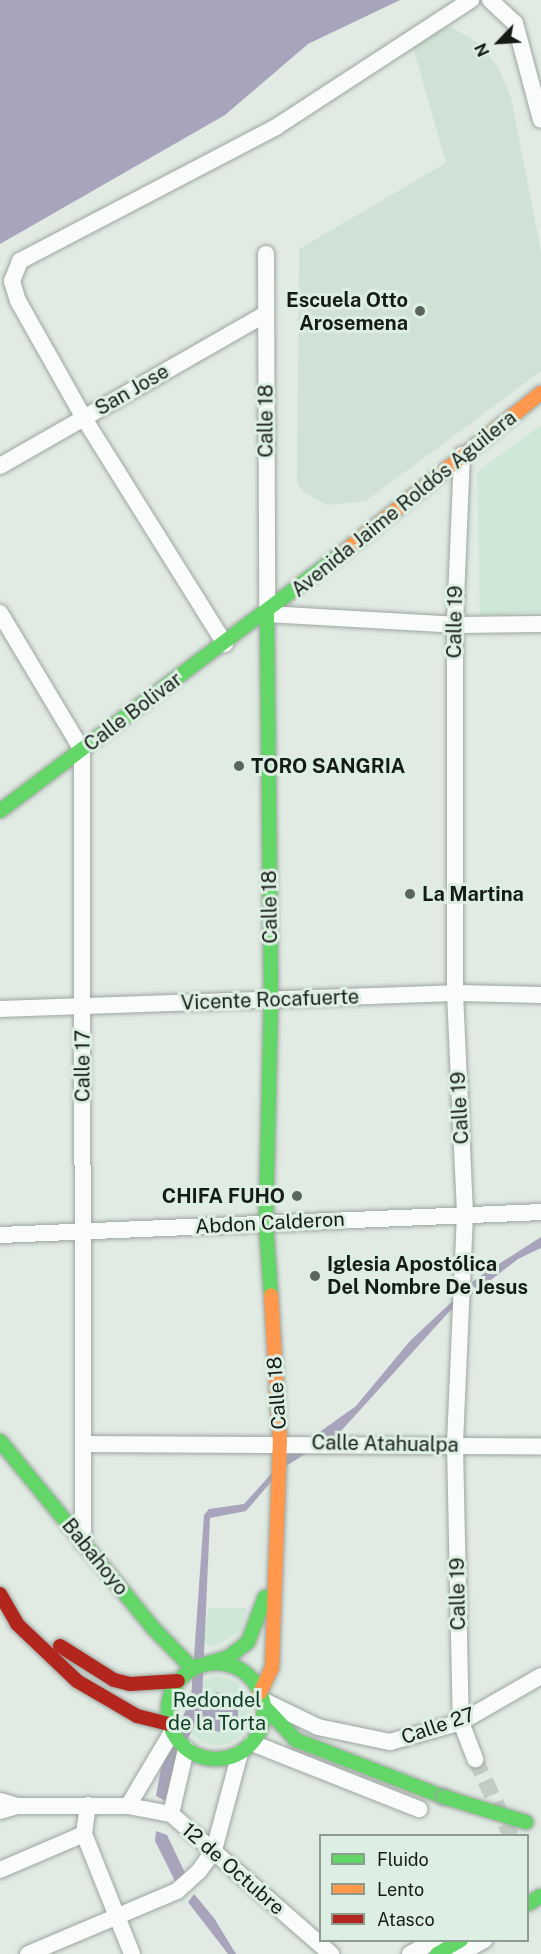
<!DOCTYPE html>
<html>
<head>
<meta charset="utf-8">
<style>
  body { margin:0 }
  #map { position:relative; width:541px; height:1954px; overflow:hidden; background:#e1ebe4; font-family:"Public Sans",sans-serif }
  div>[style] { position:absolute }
  .built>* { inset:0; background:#d0e2d5 }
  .green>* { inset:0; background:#cee7d6 }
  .round { border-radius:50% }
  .water>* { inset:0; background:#a7a4bb }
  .street-tunnel>* { height:16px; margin-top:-8px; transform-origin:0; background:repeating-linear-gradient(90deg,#c2ccc5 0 16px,transparent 0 24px) }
  .roads { filter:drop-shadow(0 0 2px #9da59f) drop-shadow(0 0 2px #9da59f) }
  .street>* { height:16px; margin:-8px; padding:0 8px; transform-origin:8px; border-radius:8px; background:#fafcfb }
  .fast>* { height:14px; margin:-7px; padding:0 7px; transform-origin:7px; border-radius:7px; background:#63d668 }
  .fast>.ring { margin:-7px; padding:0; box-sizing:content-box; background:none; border:14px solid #63d668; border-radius:50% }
  .slow>* { height:14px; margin:-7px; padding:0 7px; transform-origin:7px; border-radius:7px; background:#ff974d }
  .jam>* { height:14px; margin:-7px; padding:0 7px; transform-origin:7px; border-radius:7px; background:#b3261e }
  .bridges { filter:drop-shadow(0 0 2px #9da59f) drop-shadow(0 0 2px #9da59f) }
  .fast-bridge>* { height:14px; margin:-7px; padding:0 7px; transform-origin:7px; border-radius:7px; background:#63d668 }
  .dots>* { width:16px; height:16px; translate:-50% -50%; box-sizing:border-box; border:3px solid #ddefe2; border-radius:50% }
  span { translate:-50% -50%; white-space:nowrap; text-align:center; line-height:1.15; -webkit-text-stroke:6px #ddefe2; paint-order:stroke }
  .poi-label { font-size:20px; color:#151c17; font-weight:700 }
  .right { translate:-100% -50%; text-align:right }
  .left { translate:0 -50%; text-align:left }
  .street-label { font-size:20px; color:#151c17 }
  .park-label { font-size:20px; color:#0e3b22 }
  .legend { position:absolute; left:319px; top:1834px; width:210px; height:108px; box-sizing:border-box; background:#ddefe2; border:2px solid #8d9b91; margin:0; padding:8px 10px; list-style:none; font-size:18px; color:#151c17 }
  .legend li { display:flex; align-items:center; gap:12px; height:30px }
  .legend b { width:30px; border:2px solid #8d9b91 }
  .north { position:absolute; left:469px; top:12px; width:60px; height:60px; -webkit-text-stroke:4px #ddefe2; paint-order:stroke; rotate:245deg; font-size:16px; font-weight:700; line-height:24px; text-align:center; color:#151c17 }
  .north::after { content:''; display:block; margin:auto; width:21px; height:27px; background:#151c17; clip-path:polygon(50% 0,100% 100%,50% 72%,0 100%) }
</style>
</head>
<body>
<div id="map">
  <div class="built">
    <div style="clip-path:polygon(451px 27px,481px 45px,498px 67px,511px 97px,541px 252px,541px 371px,366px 501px,327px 505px,302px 491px,297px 482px,299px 249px,446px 163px,413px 47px,435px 28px)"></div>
  </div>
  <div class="green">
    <div style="clip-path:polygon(541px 425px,541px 612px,480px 615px,477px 472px)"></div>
    <div style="clip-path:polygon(209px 1608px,246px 1608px,241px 1631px,212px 1647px,202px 1641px)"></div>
    <div class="round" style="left:183px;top:1677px;width:68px;height:68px"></div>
  </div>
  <div class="water">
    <div style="clip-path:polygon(0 0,400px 0,308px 44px,225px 115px,0 244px)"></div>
    <div style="clip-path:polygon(541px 1237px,541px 1248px,518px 1259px,448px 1313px,341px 1431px,283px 1468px,246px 1511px,210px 1518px,202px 1700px,216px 1692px,229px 1695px,238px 1705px,238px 1718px,231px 1728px,219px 1732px,206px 1728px,199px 1717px,174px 1766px,173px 1805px,156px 1796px,162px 1762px,191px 1699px,204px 1515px,209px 1509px,244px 1504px,290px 1453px,356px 1406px,410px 1341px,477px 1278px)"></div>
    <div style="clip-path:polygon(156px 1831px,167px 1835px,185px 1873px,175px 1881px,155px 1841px)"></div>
    <div style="clip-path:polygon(194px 1894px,214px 1918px,236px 1954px,228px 1954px,188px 1902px)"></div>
  </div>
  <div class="street-tunnel">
    <div style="left:475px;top:1759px;width:85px;rotate:64.9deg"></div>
  </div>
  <div class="roads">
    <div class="street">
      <div style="left:490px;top:0;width:34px;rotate:43deg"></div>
      <div style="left:515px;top:23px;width:100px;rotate:75deg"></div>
      <div style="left:266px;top:254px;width:360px;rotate:89.8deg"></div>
      <div style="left:267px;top:614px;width:188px;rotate:3.3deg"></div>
      <div style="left:455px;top:625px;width:86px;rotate:-0.7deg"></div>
      <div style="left:462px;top:455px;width:170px;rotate:92.4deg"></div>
      <div style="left:455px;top:625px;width:368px;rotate:90deg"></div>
      <div style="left:455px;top:993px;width:221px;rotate:87.4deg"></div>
      <div style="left:465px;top:1214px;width:231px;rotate:92.5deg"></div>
      <div style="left:455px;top:1445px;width:277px;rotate:88.8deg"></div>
      <div style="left:461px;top:1722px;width:40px;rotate:69deg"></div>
      <div style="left:0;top:466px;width:305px;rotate:-29.8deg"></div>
      <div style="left:0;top:613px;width:160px;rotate:59.1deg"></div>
      <div style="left:82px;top:750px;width:793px;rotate:89.93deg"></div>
      <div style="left:225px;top:644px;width:266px;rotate:-122deg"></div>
      <div style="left:84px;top:418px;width:134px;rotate:-119.4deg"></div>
      <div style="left:18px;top:301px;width:21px;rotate:-107deg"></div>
      <div style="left:12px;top:281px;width:22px;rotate:-68deg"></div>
      <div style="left:20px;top:261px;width:289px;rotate:-27.6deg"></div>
      <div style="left:276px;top:127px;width:233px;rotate:-33.1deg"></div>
      <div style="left:0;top:1009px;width:455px;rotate:-2deg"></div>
      <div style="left:455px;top:993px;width:86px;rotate:1.3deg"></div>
      <div style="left:0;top:1235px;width:541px;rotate:-2.43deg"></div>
      <div style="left:84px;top:1444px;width:457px;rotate:0.3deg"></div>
      <div style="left:262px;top:1700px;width:62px;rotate:25.7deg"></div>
      <div style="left:318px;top:1727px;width:74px;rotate:11.8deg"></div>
      <div style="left:390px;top:1742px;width:74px;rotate:-15.7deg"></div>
      <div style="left:461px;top:1722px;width:92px;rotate:-29.9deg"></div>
      <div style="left:252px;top:1743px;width:180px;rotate:21.6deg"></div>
      <div style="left:0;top:1801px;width:18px;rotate:16deg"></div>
      <div style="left:17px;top:1806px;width:18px;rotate:164deg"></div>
      <div style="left:88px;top:1805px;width:29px;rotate:98deg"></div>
      <div style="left:84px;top:1834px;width:129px;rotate:68.2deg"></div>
      <div style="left:17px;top:1806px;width:111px"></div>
      <div style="left:128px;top:1806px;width:44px;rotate:10.5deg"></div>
      <div style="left:171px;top:1814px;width:213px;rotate:41.2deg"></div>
      <div style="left:128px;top:1806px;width:86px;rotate:-59.3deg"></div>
      <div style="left:171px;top:1814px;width:67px;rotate:-77deg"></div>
      <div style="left:0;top:1870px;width:91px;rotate:-23.2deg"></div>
      <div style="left:28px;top:1954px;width:162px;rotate:-22.9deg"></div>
      <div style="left:177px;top:1891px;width:30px;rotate:-42deg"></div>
      <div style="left:199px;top:1871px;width:26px;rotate:-54deg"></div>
      <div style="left:214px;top:1850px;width:100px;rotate:-75deg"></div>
      <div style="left:410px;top:1954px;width:29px;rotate:-29deg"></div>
      <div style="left:459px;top:1954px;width:29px;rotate:-29deg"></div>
    </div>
    <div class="fast">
      <div style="left:267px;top:614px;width:385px;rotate:89.4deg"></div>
      <div style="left:271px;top:999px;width:225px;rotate:91.3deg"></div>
      <div style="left:266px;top:1224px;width:71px;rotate:86deg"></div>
      <div style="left:0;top:811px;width:426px;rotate:-37deg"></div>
      <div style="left:0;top:1441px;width:242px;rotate:50.7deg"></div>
      <div style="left:153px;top:1628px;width:57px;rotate:45.7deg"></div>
      <div style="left:209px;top:1663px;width:19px;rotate:-16deg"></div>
      <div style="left:227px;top:1658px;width:26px;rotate:-37deg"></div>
      <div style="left:248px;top:1642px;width:48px;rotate:-69.3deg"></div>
      <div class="ring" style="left:168px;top:1663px;width:82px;height:82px"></div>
      <div style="left:264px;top:1706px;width:47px;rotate:46.7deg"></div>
      <div style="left:296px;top:1740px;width:159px;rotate:21.1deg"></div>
      <div style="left:528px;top:1904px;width:15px;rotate:-32deg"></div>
      <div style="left:437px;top:1954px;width:28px;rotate:-30deg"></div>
    </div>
    <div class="slow">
      <div style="left:340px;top:555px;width:258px;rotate:-38.9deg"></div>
      <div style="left:260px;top:1693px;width:29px;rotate:-65deg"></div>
      <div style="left:272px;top:1667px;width:225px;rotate:-88deg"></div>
      <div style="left:280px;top:1442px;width:147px;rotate:-93.5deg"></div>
    </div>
    <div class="jam">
      <div style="left:0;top:1594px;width:34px;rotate:60deg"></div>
      <div style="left:17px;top:1624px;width:83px;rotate:43.5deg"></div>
      <div style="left:77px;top:1681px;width:69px;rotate:30.3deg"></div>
      <div style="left:137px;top:1716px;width:33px;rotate:14deg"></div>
      <div style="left:60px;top:1646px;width:64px;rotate:32.2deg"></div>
      <div style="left:114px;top:1680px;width:16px;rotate:14deg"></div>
      <div style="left:130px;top:1684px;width:48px;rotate:-3.6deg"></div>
    </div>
  </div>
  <div class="bridges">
    <div class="fast-bridge">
      <div style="left:444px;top:1797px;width:86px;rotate:17deg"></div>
    </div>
  </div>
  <div class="dots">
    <div style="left:420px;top:311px;background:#5c645f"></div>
    <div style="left:239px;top:766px;background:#5c645f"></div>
    <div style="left:410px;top:894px;background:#5c645f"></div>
    <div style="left:297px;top:1196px;background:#5c645f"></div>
    <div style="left:315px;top:1276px;background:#5c645f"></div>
  </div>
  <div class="poi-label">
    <span class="right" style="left:408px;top:312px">Escuela Otto<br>Arosemena</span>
    <span class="left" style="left:251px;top:766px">TORO SANGRIA</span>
    <span class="left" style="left:422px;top:894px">La Martina</span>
    <span class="right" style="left:285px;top:1196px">CHIFA FUHO</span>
    <span class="left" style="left:327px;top:1276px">Iglesia Apostólica<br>Del Nombre De Jesus</span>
  </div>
  <div class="street-label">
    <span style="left:132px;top:390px;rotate:-30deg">San Jose</span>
    <span style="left:266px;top:421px;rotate:-90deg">Calle 18</span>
    <span style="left:404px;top:504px;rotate:-39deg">Avenida Jaime Roldós Aguilera</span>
    <span style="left:455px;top:622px;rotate:-89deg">Calle 19</span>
    <span style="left:133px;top:712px;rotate:-37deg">Calle Bolivar</span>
    <span style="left:270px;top:907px;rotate:-91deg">Calle 18</span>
    <span style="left:270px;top:1000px;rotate:-2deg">Vicente Rocafuerte</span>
    <span style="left:83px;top:1066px;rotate:-90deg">Calle 17</span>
    <span style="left:460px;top:1108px;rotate:-93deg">Calle 19</span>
    <span style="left:270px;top:1223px;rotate:-3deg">Abdon Calderon</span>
    <span style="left:277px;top:1393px;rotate:-94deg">Calle 18</span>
    <span style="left:385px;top:1444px;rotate:1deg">Calle Atahualpa</span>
    <span style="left:95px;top:1557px;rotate:51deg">Babahoyo</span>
    <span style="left:458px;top:1594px;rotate:-91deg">Calle 19</span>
    <span style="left:438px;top:1726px;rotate:-19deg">Calle 27</span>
    <span style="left:233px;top:1869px;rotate:41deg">12 de Octubre</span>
  </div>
  <div class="park-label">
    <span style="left:217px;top:1712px">Redondel<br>de la Torta</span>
  </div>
  <ul class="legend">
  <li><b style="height:8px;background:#63d668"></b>Fluido</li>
  <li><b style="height:8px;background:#ff974d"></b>Lento</li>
  <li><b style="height:8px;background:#b3261e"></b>Atasco</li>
  </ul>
  <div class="north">N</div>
</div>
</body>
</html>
